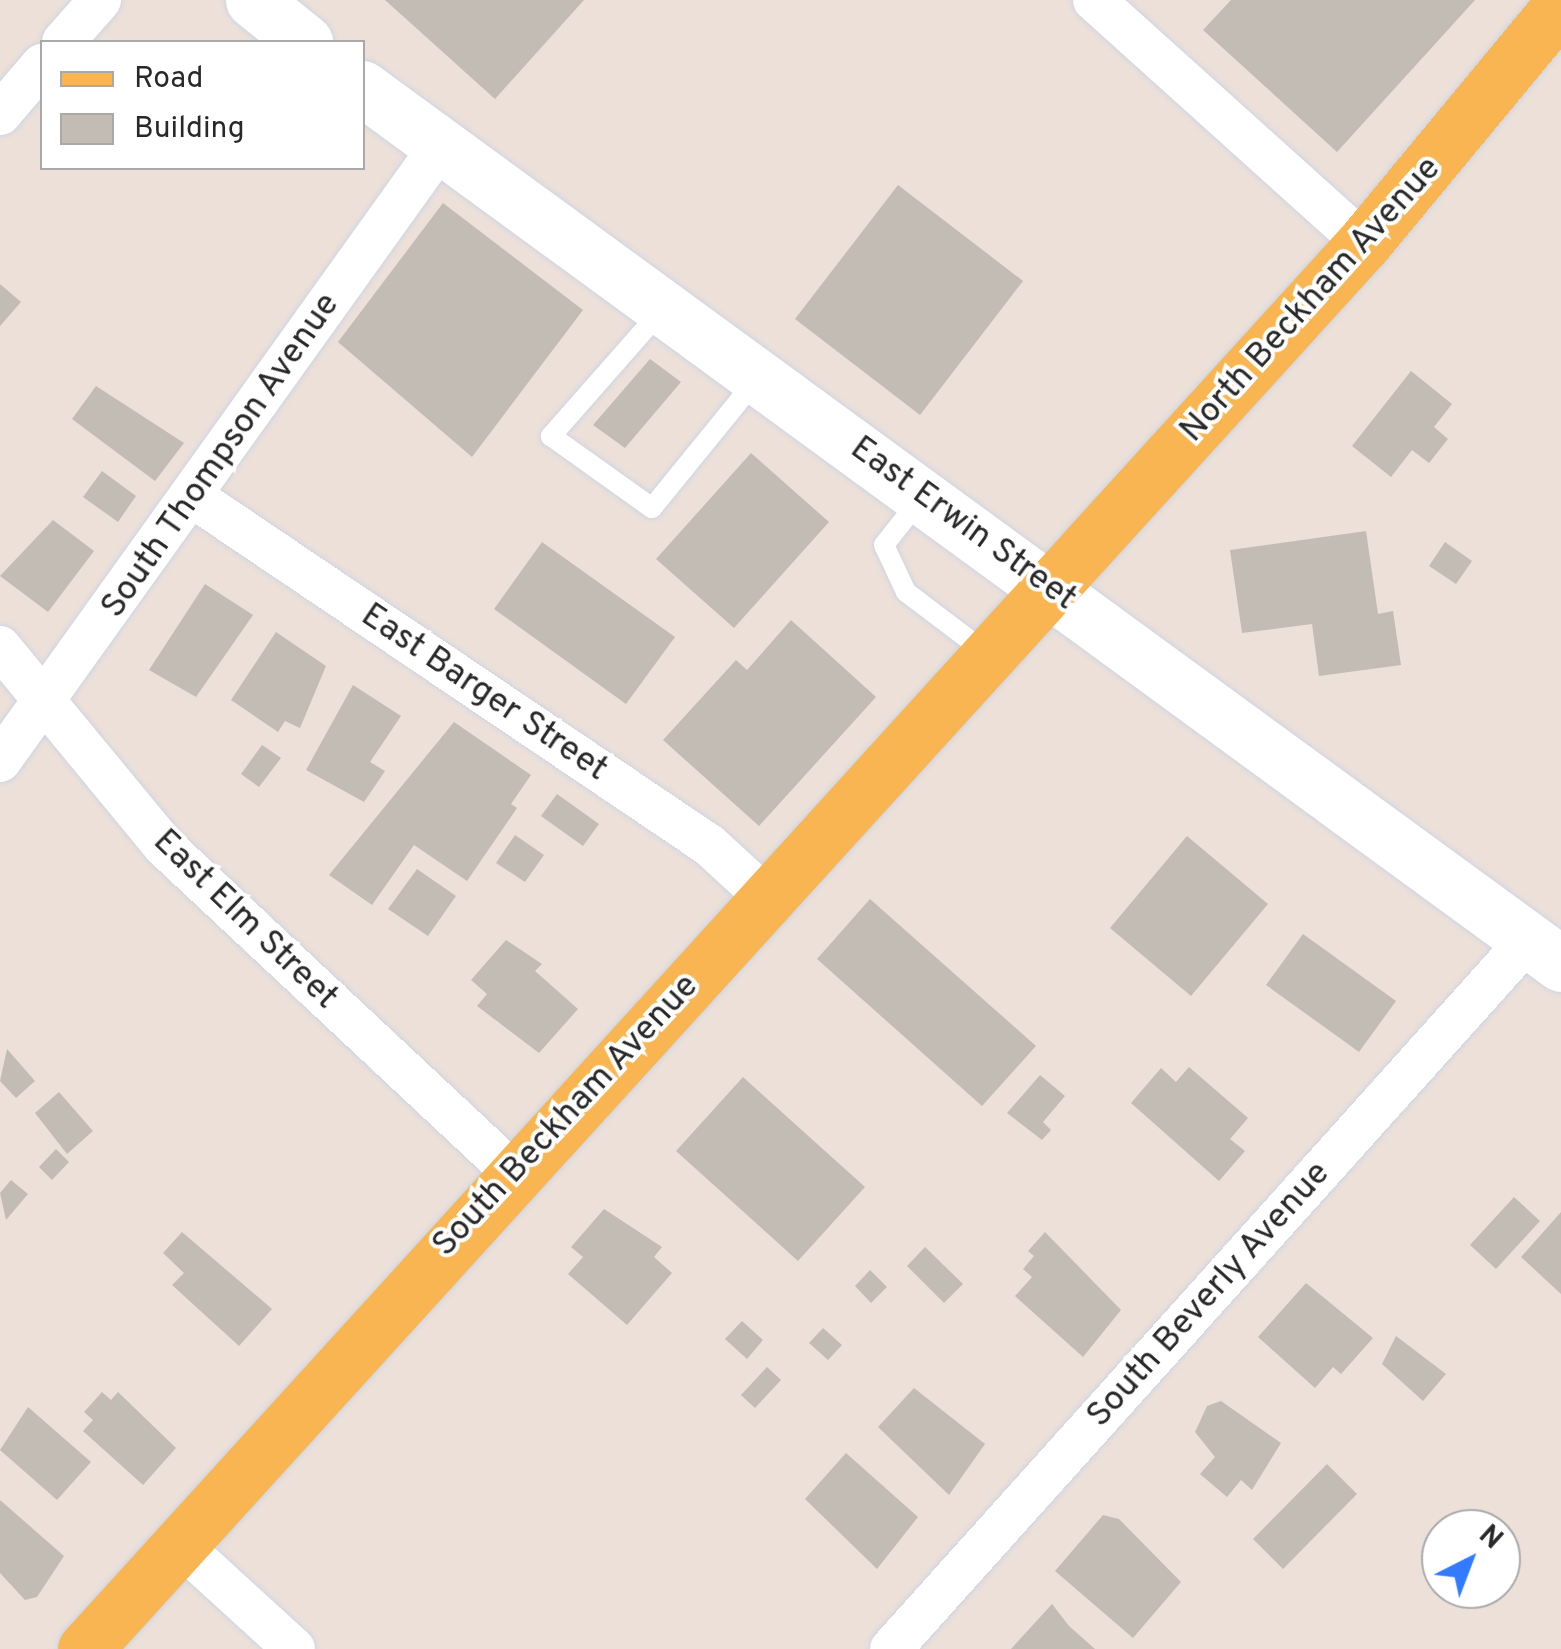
<!DOCTYPE html>
<html>
<head>
<meta charset="utf-8">
<style>
  body { margin:0 }
  #map { position:relative; width:1561px; height:1649px; overflow:hidden; background:#ece0d9; font-family:Overpass,sans-serif }
  div>[style] { position:absolute }
  .building>* { inset:0; background:#c3bcb5 }
  .roads { filter:drop-shadow(0 0 2px #ced5e3) drop-shadow(0 0 2px #ced5e3) }
  .service>* { height:20px; margin:-10px; padding:0 10px; transform-origin:10px; border-radius:10px; background:#fff }
  .minor>* { height:42px; margin:-21px; padding:0 21px; transform-origin:21px; border-radius:21px; background:#fff }
  .secondary>* { height:55px; margin:-27.5px; padding:0 27.5px; transform-origin:27.5px; border-radius:27.5px; background:#fff }
  .primary>* { height:55px; margin:-27.5px; padding:0 27.5px; transform-origin:27.5px; border-radius:27.5px; background:#f9b551 }
  span { translate:-50% -50%; white-space:nowrap; text-align:center; line-height:1.15; -webkit-text-stroke:8px #fff; paint-order:stroke }
  .street-label { font-size:35px; color:#282828 }
  .legend { position:absolute; left:40px; top:40px; width:325px; height:130px; box-sizing:border-box; background:#fff; border:2px solid #a9a9a9; margin:0; padding:12px 18px; list-style:none; font-size:30px; color:#282828 }
  .legend li { display:flex; align-items:center; gap:20px; height:50px }
  .legend b { width:50px; border:2px solid #a9a9a9 }
  .north { position:absolute; left:1421px; top:1509px; width:100px; height:100px; box-sizing:border-box; background:#fff; border:2px solid #a9a9a9; border-radius:50%; rotate:42deg; font-size:28px; font-weight:700; line-height:40px; text-align:center; color:#282828 }
  .north::after { content:''; display:block; margin:auto; width:35px; height:45px; background:#327bff; clip-path:polygon(50% 0,100% 100%,50% 72%,0 100%) }
</style>
</head>
<body>
<div id="map">
  <div class="building">
    <div style="clip-path:polygon(385px 0,584px 0,495px 99px)"></div>
    <div style="clip-path:polygon(1231px 0,1475px 0,1337px 152px,1203px 30px)"></div>
    <div style="clip-path:polygon(898px 185px,1023px 281px,920px 415px,795px 319px)"></div>
    <div style="clip-path:polygon(443px 203px,583px 310px,472px 457px,338px 342px)"></div>
    <div style="clip-path:polygon(0 284px,21px 302px,0 326px)"></div>
    <div style="clip-path:polygon(650px 359px,681px 382px,625px 448px,593px 425px)"></div>
    <div style="clip-path:polygon(1411px 371px,1452px 404px,1434px 427px,1448px 439px,1429px 463px,1412px 450px,1391px 477px,1352px 446px)"></div>
    <div style="clip-path:polygon(96px 386px,184px 443px,155px 481px,72px 419px)"></div>
    <div style="clip-path:polygon(751px 453px,829px 522px,734px 628px,656px 559px)"></div>
    <div style="clip-path:polygon(102px 471px,136px 496px,118px 522px,83px 497px)"></div>
    <div style="clip-path:polygon(53px 520px,94px 551px,48px 612px,0 576px)"></div>
    <div style="clip-path:polygon(1366px 531px,1378px 614px,1393px 611px,1401px 665px,1319px 676px,1312px 624px,1242px 633px,1230px 550px)"></div>
    <div style="clip-path:polygon(542px 542px,675px 637px,626px 704px,494px 609px)"></div>
    <div style="clip-path:polygon(1445px 542px,1472px 561px,1456px 584px,1429px 566px)"></div>
    <div style="clip-path:polygon(205px 584px,253px 615px,196px 697px,149px 670px)"></div>
    <div style="clip-path:polygon(791px 620px,876px 697px,759px 826px,663px 740px,736px 660px,747px 670px)"></div>
    <div style="clip-path:polygon(276px 632px,326px 666px,300px 728px,285px 721px,278px 732px,231px 700px)"></div>
    <div style="clip-path:polygon(353px 685px,401px 716px,370px 762px,385px 771px,364px 802px,306px 770px)"></div>
    <div style="clip-path:polygon(454px 722px,531px 775px,511px 804px,517px 808px,467px 881px,414px 845px,372px 905px,329px 875px)"></div>
    <div style="clip-path:polygon(262px 745px,281px 758px,259px 787px,241px 774px)"></div>
    <div style="clip-path:polygon(557px 794px,599px 824px,583px 846px,541px 816px)"></div>
    <div style="clip-path:polygon(515px 835px,544px 855px,525px 882px,496px 863px)"></div>
    <div style="clip-path:polygon(1187px 836px,1268px 904px,1191px 996px,1110px 928px)"></div>
    <div style="clip-path:polygon(417px 869px,456px 896px,428px 936px,388px 909px)"></div>
    <div style="clip-path:polygon(870px 899px,1036px 1046px,982px 1106px,817px 959px)"></div>
    <div style="clip-path:polygon(1303px 934px,1396px 1001px,1359px 1052px,1266px 985px)"></div>
    <div style="clip-path:polygon(506px 940px,542px 964px,535px 971px,578px 1009px,539px 1053px,477px 1006px,487px 994px,471px 980px)"></div>
    <div style="clip-path:polygon(7px 1049px,35px 1081px,16px 1098px,0 1081px)"></div>
    <div style="clip-path:polygon(1189px 1067px,1248px 1118px,1230px 1139px,1245px 1151px,1219px 1181px,1131px 1103px,1161px 1068px,1176px 1082px)"></div>
    <div style="clip-path:polygon(1040px 1075px,1065px 1096px,1043px 1122px,1051px 1130px,1042px 1140px,1007px 1113px)"></div>
    <div style="clip-path:polygon(743px 1077px,865px 1187px,798px 1261px,676px 1151px)"></div>
    <div style="clip-path:polygon(59px 1092px,93px 1131px,67px 1154px,35px 1113px)"></div>
    <div style="clip-path:polygon(56px 1149px,69px 1162px,52px 1180px,39px 1167px)"></div>
    <div style="clip-path:polygon(11px 1180px,28px 1194px,6px 1220px,0 1193px)"></div>
    <div style="clip-path:polygon(1514px 1197px,1540px 1221px,1496px 1269px,1470px 1245px)"></div>
    <div style="clip-path:polygon(604px 1209px,662px 1247px,654px 1257px,672px 1273px,627px 1325px,568px 1274px,583px 1257px,571px 1247px)"></div>
    <div style="clip-path:polygon(1561px 1212px,1561px 1294px,1521px 1257px)"></div>
    <div style="clip-path:polygon(182px 1232px,272px 1309px,239px 1346px,172px 1285px,184px 1273px,163px 1253px)"></div>
    <div style="clip-path:polygon(1045px 1232px,1121px 1310px,1083px 1357px,1015px 1296px,1032px 1277px,1023px 1269px,1034px 1256px,1028px 1251px)"></div>
    <div style="clip-path:polygon(925px 1247px,963px 1284px,944px 1303px,907px 1266px)"></div>
    <div style="clip-path:polygon(870px 1270px,887px 1287px,871px 1303px,855px 1286px)"></div>
    <div style="clip-path:polygon(1306px 1283px,1373px 1338px,1341px 1374px,1333px 1367px,1315px 1388px,1258px 1337px)"></div>
    <div style="clip-path:polygon(742px 1321px,763px 1340px,747px 1359px,725px 1339px)"></div>
    <div style="clip-path:polygon(823px 1328px,842px 1345px,828px 1360px,809px 1343px)"></div>
    <div style="clip-path:polygon(1396px 1336px,1446px 1374px,1423px 1401px,1382px 1364px)"></div>
    <div style="clip-path:polygon(767px 1367px,781px 1380px,755px 1408px,741px 1395px)"></div>
    <div style="clip-path:polygon(914px 1388px,985px 1444px,949px 1495px,878px 1427px)"></div>
    <div style="clip-path:polygon(102px 1392px,111px 1400px,118px 1392px,176px 1448px,143px 1485px,83px 1431px,93px 1420px,84px 1412px)"></div>
    <div style="clip-path:polygon(1221px 1401px,1281px 1443px,1252px 1490px,1241px 1480px,1227px 1497px,1200px 1474px,1215px 1457px,1195px 1432px,1207px 1406px)"></div>
    <div style="clip-path:polygon(28px 1407px,91px 1462px,57px 1500px,0 1450px)"></div>
    <div style="clip-path:polygon(846px 1453px,918px 1517px,877px 1569px,805px 1499px)"></div>
    <div style="clip-path:polygon(1327px 1464px,1357px 1494px,1283px 1569px,1253px 1539px)"></div>
    <div style="clip-path:polygon(0 1500px,64px 1556px,37px 1597px,25px 1600px,0 1573px)"></div>
    <div style="clip-path:polygon(1103px 1515px,1119px 1519px,1181px 1582px,1133px 1638px,1055px 1571px)"></div>
    <div style="clip-path:polygon(1052px 1604px,1069px 1626px,1095px 1649px,1011px 1649px)"></div>
  </div>
  <div class="roads">
    <div class="service">
      <div style="left:661px;top:311px;width:167px;rotate:131.3deg"></div>
      <div style="left:551px;top:436px;width:124px;rotate:35.5deg"></div>
      <div style="left:652px;top:508px;width:165px;rotate:-50.9deg"></div>
      <div style="left:922px;top:497px;width:61px;rotate:128.4deg"></div>
      <div style="left:884px;top:545px;width:52px;rotate:64.9deg"></div>
      <div style="left:906px;top:592px;width:103px;rotate:37.1deg"></div>
    </div>
    <div class="minor">
      <div style="left:1094px;top:0;width:363px;rotate:42deg"></div>
      <div style="left:63px;top:42px;width:56px;rotate:-48.6deg"></div>
      <div style="left:0;top:114px;width:65px;rotate:-49.4deg"></div>
      <div style="left:193px;top:497px;width:622px;rotate:34deg"></div>
      <div style="left:709px;top:845px;width:79px;rotate:42.4deg"></div>
      <div style="left:0;top:647px;width:258px;rotate:50.5deg"></div>
      <div style="left:164px;top:846px;width:478px;rotate:43.1deg"></div>
      <div style="left:0;top:761px;width:754px;rotate:-54.39deg"></div>
      <div style="left:178px;top:1543px;width:157px;rotate:42.4deg"></div>
      <div style="left:891px;top:1649px;width:953px;rotate:-48.06deg"></div>
    </div>
    <div class="secondary">
      <div style="left:253px;top:0;width:67px;rotate:38.9deg"></div>
      <div style="left:362px;top:88px;width:1485px;rotate:36.15deg"></div>
    </div>
    <div class="primary">
      <div style="left:85px;top:1649px;width:1901px;rotate:-47.71deg"></div>
      <div style="left:1364px;top:243px;width:309px;rotate:-50.4deg"></div>
    </div>
  </div>
  <div class="street-label">
    <span style="left:1311px;top:300px;rotate:-48deg">North Beckham Avenue</span>
    <span style="left:221px;top:456px;rotate:-55deg">South Thompson Avenue</span>
    <span style="left:963px;top:524px;rotate:36deg">East Erwin Street</span>
    <span style="left:484px;top:693px;rotate:34deg">East Barger Street</span>
    <span style="left:245px;top:920px;rotate:44deg">East Elm Street</span>
    <span style="left:566px;top:1116px;rotate:-47deg">South Beckham Avenue</span>
    <span style="left:1209px;top:1295px;rotate:-48deg">South Beverly Avenue</span>
  </div>
  <ul class="legend">
  <li><b style="height:12px;background:#f9b551"></b>Road</li>
  <li><b style="height:28px;background:#c3bcb5"></b>Building</li>
  </ul>
  <div class="north">N</div>
</div>
</body>
</html>
